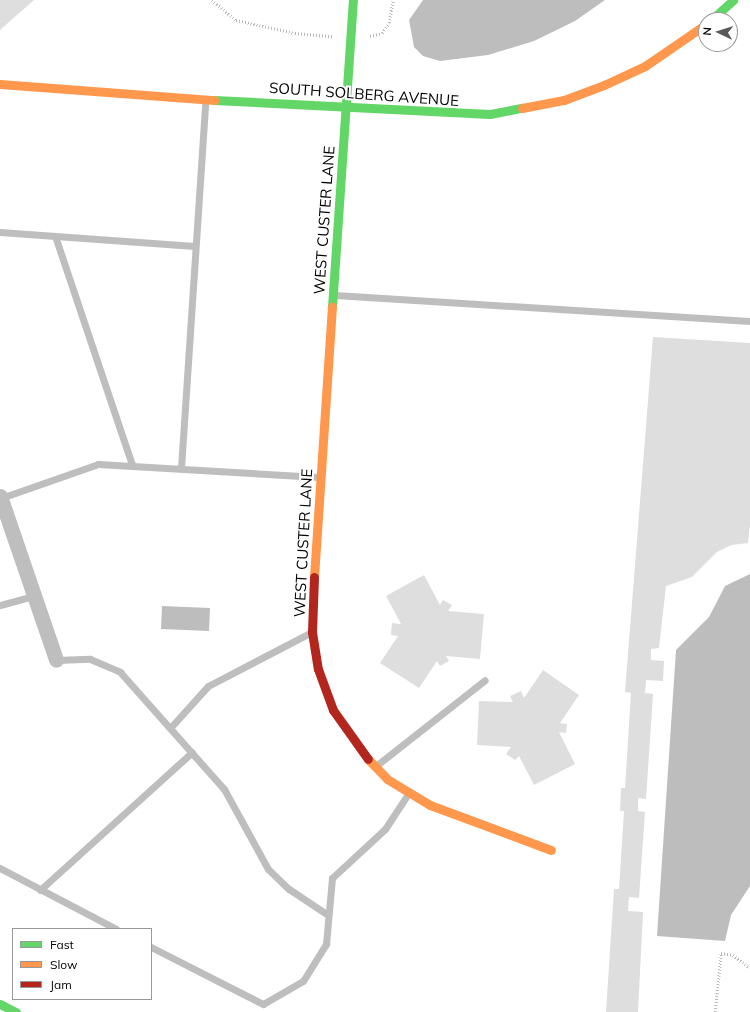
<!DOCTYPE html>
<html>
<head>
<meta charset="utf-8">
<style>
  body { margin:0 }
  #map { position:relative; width:750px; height:1012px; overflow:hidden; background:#fff; font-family:Mulish,sans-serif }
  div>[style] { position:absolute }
  .water>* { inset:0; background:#bdbdbd }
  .building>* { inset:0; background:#dedede }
  .path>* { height:2.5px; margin-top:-1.25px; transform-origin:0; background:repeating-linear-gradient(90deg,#b9b9b9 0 1px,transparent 0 3px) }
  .lane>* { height:7px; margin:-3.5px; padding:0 3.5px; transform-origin:3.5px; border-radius:3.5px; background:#bebebe }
  .street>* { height:15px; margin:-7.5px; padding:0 7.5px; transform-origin:7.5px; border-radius:7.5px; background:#bebebe }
  .fast>* { height:9px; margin:-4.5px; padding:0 4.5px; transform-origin:4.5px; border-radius:4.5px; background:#63d668 }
  .slow>* { height:9px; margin:-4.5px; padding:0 4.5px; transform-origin:4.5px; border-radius:4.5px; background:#ff974d }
  .jam>* { height:9px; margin:-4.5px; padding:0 4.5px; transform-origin:4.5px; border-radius:4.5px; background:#b3261e }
  span { translate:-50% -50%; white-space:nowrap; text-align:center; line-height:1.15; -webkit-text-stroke:4px #fff; paint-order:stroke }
  .street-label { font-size:15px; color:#000 }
  .legend { position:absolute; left:12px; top:928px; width:140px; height:72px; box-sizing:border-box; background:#fff; border:1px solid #999; margin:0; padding:5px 7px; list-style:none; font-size:12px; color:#000 }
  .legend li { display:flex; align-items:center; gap:8px; height:20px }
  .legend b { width:20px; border:1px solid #999 }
  .north { position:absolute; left:698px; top:12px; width:40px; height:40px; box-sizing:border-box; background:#fff; border:1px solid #999; border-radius:50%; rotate:274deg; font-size:11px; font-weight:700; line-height:16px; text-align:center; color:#000 }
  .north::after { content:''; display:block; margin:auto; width:14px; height:18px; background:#595959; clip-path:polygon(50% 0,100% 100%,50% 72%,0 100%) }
</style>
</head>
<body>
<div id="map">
  <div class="water">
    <div style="clip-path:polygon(423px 0,605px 0,575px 21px,534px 41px,488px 55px,440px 61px,423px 56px,414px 47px,409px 20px)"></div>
    <div style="clip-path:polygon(750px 574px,750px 886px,731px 915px,725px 941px,657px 936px,676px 650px,709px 617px,725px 586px)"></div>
    <div style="clip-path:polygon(162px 606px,210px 608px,209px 631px,161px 629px)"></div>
  </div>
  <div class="building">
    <div style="clip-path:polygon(0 0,34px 0,0 30px)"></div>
    <div style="clip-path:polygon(653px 337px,750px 343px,750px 524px,748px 543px,731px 545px,717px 552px,692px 577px,666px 586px,659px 648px,651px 649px,651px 660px,664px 661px,663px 681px,646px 680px,645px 693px,653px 694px,646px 799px,638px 798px,638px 811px,645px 812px,639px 898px,629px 897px,628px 911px,643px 912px,638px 1012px,606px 1012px,614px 889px,619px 889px,624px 811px,620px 811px,621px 788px,625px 788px,631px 693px,625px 692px)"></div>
    <div style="clip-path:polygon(424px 575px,440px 605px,443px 600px,452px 605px,448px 611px,484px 614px,480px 659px,446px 656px,449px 661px,440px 666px,437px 661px,419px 688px,380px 663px,398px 636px,391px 635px,392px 623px,401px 624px,386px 596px)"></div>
    <div style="clip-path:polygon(543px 670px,579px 695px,560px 723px,567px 724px,566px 733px,559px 732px,575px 764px,534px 785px,519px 756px,515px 760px,506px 754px,511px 747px,477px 745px,479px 701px,513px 702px,510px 696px,521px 691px,524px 698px)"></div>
  </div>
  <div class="path">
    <div style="left:212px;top:0;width:31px;rotate:40deg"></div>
    <div style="left:236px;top:20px;width:60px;rotate:12.4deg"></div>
    <div style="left:295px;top:33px;width:38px;rotate:5deg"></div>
    <div style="left:370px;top:36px;width:12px;rotate:-14deg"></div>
    <div style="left:382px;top:33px;width:12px;rotate:-55deg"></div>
    <div style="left:389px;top:23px;width:23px;rotate:-80deg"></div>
    <div style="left:715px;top:1012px;width:59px;rotate:-84.2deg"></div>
    <div style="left:721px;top:953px;width:12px;rotate:9deg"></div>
    <div style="left:733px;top:955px;width:21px;rotate:37deg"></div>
  </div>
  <div class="lane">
    <div style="left:0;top:232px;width:195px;rotate:4.1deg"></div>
    <div style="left:55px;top:236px;width:242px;rotate:71.4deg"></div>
    <div style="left:335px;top:295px;width:416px;rotate:3.6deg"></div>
    <div style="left:181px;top:468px;width:367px;rotate:-86.2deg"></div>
    <div style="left:1px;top:498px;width:103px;rotate:-19.3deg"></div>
    <div style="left:98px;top:464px;width:221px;rotate:3.4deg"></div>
    <div style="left:0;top:605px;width:35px;rotate:-15deg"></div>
    <div style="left:56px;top:660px;width:34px;rotate:-2deg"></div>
    <div style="left:90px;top:659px;width:33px;rotate:23deg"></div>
    <div style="left:120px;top:672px;width:157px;rotate:48.4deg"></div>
    <div style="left:224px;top:789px;width:91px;rotate:61.2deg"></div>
    <div style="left:268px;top:869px;width:29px;rotate:44deg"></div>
    <div style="left:289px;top:889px;width:47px;rotate:33.7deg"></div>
    <div style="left:171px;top:727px;width:55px;rotate:-47.9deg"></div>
    <div style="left:208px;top:686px;width:115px;rotate:-27.5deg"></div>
    <div style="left:377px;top:765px;width:137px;rotate:-38.2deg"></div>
    <div style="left:0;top:868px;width:131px;rotate:27.7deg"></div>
    <div style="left:40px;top:890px;width:205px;rotate:-42.2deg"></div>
    <div style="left:151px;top:947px;width:126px;rotate:27deg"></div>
    <div style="left:263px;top:1004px;width:46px;rotate:-29.9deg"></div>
    <div style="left:303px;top:981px;width:44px;rotate:-58.1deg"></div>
    <div style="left:326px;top:944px;width:66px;rotate:-84.8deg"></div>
    <div style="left:332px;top:878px;width:72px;rotate:-42.8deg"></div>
    <div style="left:385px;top:829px;width:42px;rotate:-56.7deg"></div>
  </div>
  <div class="street">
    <div style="left:0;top:496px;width:173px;rotate:71.1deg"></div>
  </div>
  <div class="fast">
    <div style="left:711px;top:20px;width:30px;rotate:-42deg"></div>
    <div style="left:214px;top:100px;width:276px;rotate:2.9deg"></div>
    <div style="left:490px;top:114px;width:33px;rotate:-11deg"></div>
    <div style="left:332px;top:307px;width:308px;rotate:-86.1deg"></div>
    <div style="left:0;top:1004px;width:18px;rotate:27deg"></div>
  </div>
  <div class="slow">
    <div style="left:0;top:84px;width:215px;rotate:4.3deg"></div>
    <div style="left:522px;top:108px;width:43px;rotate:-10.8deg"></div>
    <div style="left:564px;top:100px;width:43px;rotate:-20.6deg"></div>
    <div style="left:604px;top:85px;width:45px;rotate:-24.9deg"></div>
    <div style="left:645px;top:66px;width:74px;rotate:-34.5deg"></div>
    <div style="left:314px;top:577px;width:271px;rotate:-86.2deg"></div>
    <div style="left:368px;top:759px;width:28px;rotate:46deg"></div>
    <div style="left:387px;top:779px;width:50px;rotate:31.2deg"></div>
    <div style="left:430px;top:805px;width:129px;rotate:20.4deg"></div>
  </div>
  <div class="jam">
    <div style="left:314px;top:577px;width:55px;rotate:92.1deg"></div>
    <div style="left:312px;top:632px;width:37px;rotate:81deg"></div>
    <div style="left:318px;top:669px;width:44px;rotate:69.9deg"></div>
    <div style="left:333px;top:710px;width:60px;rotate:54.5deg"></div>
  </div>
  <div class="street-label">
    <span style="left:364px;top:94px;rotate:4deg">SOUTH SOLBERG AVENUE</span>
    <span style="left:324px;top:220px;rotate:-86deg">WEST CUSTER LANE</span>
    <span style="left:303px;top:543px;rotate:-87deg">WEST CUSTER LANE</span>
  </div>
  <ul class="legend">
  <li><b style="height:5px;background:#63d668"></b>Fast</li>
  <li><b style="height:5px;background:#ff974d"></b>Slow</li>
  <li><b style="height:5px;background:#b3261e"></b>Jam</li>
  </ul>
  <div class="north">N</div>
</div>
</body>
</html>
